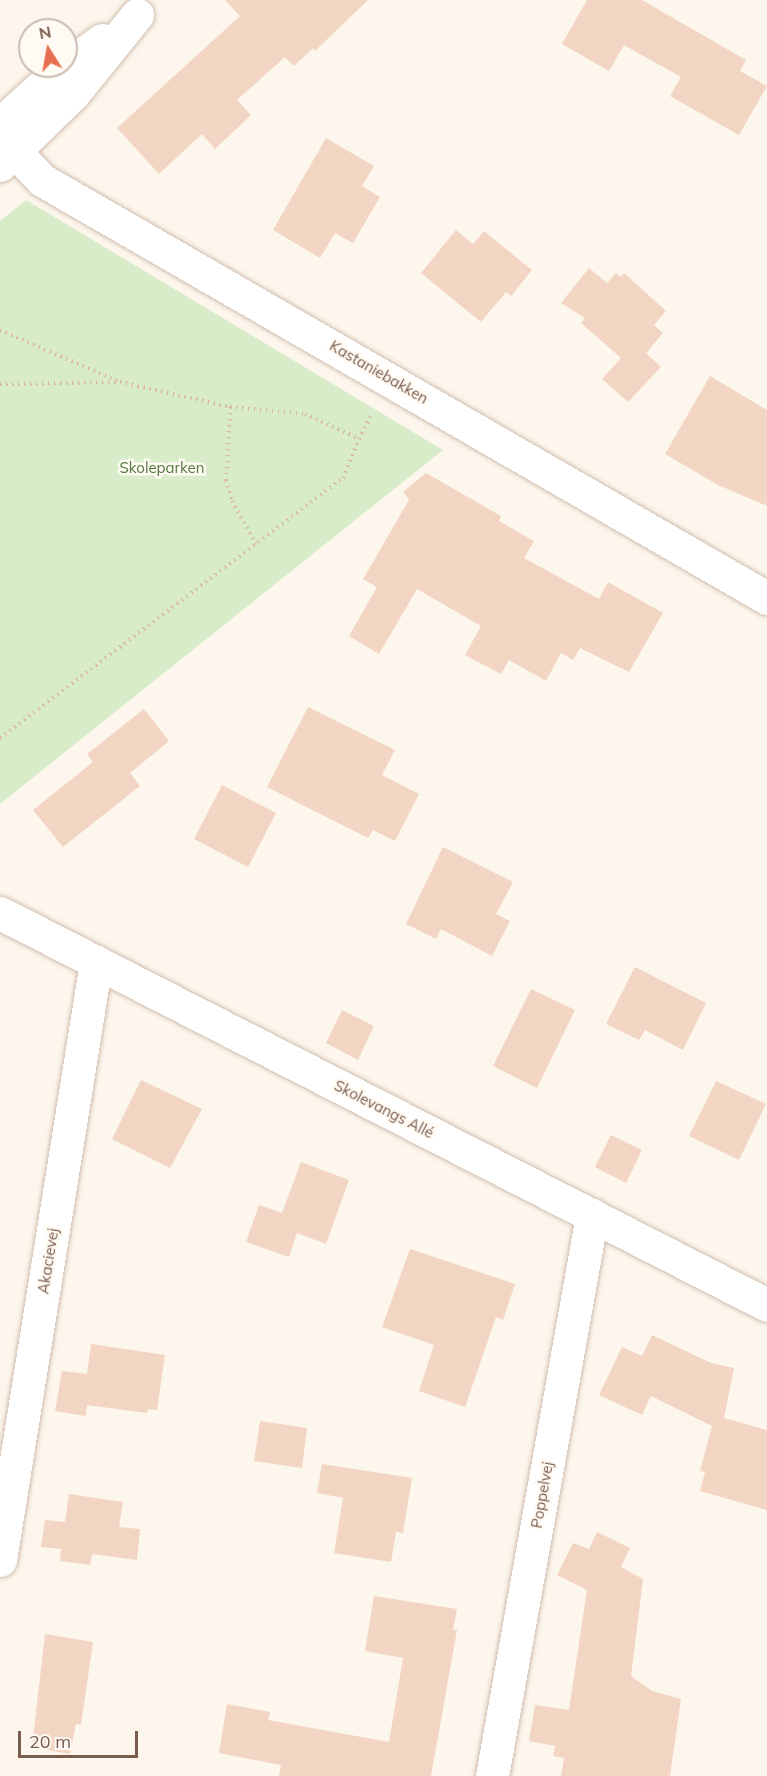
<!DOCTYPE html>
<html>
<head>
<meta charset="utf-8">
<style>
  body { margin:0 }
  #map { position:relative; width:767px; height:1776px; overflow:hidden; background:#fdf6ec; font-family:Mulish,sans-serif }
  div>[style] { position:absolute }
  .green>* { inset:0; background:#d8ecc9 }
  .building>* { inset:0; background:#f3d5c3 }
  .path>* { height:4px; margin-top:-2px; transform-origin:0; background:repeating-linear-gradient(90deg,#d9b8a5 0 1.5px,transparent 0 6px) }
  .roads { filter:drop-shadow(0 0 2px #d1beb0) drop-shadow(0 0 2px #d1beb0) }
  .minor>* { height:33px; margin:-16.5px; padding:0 16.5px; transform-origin:16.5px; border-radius:16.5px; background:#fff }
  span { translate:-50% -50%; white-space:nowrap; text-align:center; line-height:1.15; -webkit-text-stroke:5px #fffaf3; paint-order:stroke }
  .street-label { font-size:15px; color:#7a5c4d }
  .park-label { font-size:15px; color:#537a41 }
  .north { position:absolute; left:18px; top:18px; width:60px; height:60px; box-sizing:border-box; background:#fffaf3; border:2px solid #cabbb1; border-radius:50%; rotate:349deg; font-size:16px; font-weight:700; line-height:24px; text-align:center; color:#7a5c4d }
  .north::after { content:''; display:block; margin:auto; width:21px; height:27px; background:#e76f51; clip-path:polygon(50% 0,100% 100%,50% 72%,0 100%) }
  .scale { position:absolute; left:18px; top:1731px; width:120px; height:27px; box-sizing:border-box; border:3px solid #7a5c4d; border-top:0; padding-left:8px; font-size:18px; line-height:21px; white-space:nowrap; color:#7a5c4d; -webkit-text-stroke:4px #fffaf3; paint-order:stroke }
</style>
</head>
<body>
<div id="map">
  <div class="green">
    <div style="clip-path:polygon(26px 200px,443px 450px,0 804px,0 221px)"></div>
  </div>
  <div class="building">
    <div style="clip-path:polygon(225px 0,368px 0,315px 51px,313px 48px,294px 66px,285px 57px,237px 100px,251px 115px,215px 149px,202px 134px,159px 174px,117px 128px,240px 16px)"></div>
    <div style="clip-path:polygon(587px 0,642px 0,746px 60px,740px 71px,767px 86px,739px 135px,670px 96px,681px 77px,624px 45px,609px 71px,562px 44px)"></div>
    <div style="clip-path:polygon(326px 138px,374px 166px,362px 186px,380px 197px,353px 243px,335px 233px,320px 258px,273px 230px)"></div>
    <div style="clip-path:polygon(456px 230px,473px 244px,484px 231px,532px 270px,511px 296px,506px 292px,481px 322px,421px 273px)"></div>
    <div style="clip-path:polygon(589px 268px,607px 283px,616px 273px,621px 277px,624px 273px,666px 311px,654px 325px,663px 333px,646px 353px,661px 367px,628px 402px,602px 379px,621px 358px,581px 323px,585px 318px,561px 303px)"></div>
    <div style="clip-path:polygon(710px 376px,767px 410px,767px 506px,718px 485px,665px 454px)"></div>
    <div style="clip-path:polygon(426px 473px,501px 516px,499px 521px,534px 541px,524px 558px,599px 599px,608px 582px,663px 613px,629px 672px,580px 648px,573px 660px,561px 653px,546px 681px,509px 660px,501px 674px,465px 655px,481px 626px,417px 589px,379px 654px,349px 636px,377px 587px,363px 579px,409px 500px,403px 492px)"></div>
    <div style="clip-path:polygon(308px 707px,395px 750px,382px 775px,419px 794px,395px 841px,373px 830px,368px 838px,267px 787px)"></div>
    <div style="clip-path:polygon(144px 709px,169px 741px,130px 773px,140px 786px,63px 847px,33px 810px,93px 762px,87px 754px)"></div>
    <div style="clip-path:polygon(222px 785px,276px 813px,248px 867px,194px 839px)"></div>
    <div style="clip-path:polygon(443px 847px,513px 882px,496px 914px,510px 921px,492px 956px,441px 929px,436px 939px,406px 924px)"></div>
    <div style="clip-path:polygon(635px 967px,706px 1003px,683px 1050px,645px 1030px,639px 1040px,606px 1024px)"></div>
    <div style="clip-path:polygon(531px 989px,575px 1010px,537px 1088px,493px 1066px)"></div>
    <div style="clip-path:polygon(342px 1010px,374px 1026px,358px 1060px,326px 1043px)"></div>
    <div style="clip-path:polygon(141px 1080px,202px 1109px,170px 1168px,112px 1139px)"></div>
    <div style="clip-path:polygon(716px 1081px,766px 1104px,739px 1160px,689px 1136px)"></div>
    <div style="clip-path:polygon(611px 1135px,642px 1150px,626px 1183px,595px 1167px)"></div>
    <div style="clip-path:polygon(301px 1162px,349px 1180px,326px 1244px,297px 1233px,289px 1257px,246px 1242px,259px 1205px,282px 1213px)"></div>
    <div style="clip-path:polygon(410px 1249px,515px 1284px,503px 1320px,496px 1317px,465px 1407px,419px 1391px,434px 1345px,382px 1327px)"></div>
    <div style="clip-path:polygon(652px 1335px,711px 1363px,734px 1368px,724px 1418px,767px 1430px,767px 1510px,700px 1491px,705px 1472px,700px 1471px,712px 1426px,651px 1396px,642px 1415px,599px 1395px,622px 1347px,642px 1356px)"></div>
    <div style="clip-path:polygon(91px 1344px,165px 1355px,157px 1410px,148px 1409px,147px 1413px,87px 1405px,86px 1416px,55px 1411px,62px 1371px,87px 1374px)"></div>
    <div style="clip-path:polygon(260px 1421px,307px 1428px,302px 1468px,254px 1461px)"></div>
    <div style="clip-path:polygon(322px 1464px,412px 1478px,403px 1533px,396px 1532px,391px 1562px,334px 1553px,343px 1498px,317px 1493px)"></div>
    <div style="clip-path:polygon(69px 1494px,123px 1502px,119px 1527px,140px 1529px,137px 1560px,92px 1554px,90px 1565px,60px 1561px,61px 1549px,41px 1547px,45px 1520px,65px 1522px)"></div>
    <div style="clip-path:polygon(597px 1532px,630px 1548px,621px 1567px,643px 1579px,631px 1676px,652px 1691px,681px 1699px,670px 1776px,561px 1776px,564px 1758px,553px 1756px,555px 1746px,529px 1741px,535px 1705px,569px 1710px,587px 1590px,557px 1575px,573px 1543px,589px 1549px)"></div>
    <div style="clip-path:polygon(374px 1596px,457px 1609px,453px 1630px,457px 1630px,431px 1776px,279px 1776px,281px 1765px,219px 1753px,227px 1704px,270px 1712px,268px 1720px,389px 1742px,403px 1658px,365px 1651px)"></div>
    <div style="clip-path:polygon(45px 1634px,93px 1642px,81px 1725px,76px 1724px,70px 1754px,32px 1747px)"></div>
  </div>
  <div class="path">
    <div style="left:0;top:330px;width:131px;rotate:23.4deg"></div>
    <div style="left:120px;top:382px;width:113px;rotate:12.8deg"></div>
    <div style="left:230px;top:407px;width:75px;rotate:5.3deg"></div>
    <div style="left:305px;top:414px;width:60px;rotate:24.8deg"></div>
    <div style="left:359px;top:439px;width:29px;rotate:-63deg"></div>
    <div style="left:0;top:384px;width:116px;rotate:-1deg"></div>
    <div style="left:230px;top:407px;width:73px;rotate:93.1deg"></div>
    <div style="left:226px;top:480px;width:22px;rotate:74deg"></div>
    <div style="left:232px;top:501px;width:49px;rotate:60.8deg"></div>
    <div style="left:0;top:738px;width:430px;rotate:-37.2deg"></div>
    <div style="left:343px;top:478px;width:42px;rotate:-67.7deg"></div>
  </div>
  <div class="roads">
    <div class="minor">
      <div style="left:0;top:124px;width:74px;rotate:-42.3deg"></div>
      <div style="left:55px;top:74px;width:58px;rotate:-35.9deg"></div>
      <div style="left:0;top:136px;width:61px;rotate:46.3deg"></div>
      <div style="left:42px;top:180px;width:837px;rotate:29.97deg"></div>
      <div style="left:0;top:165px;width:102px;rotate:-44.2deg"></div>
      <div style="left:73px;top:94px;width:102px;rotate:-51deg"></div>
      <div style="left:0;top:913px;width:861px;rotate:27.07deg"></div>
      <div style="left:0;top:1560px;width:606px;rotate:-80.88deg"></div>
      <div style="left:492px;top:1776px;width:570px;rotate:-79.89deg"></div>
    </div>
  </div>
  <div class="street-label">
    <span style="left:379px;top:372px;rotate:30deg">Kastaniebakken</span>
    <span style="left:384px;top:1109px;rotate:27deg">Skolevangs Allé</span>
    <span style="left:48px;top:1261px;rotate:-81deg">Akacievej</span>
    <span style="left:542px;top:1495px;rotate:-80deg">Poppelvej</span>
  </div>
  <div class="park-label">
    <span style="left:162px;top:468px">Skoleparken</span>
  </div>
  <div class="north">N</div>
  <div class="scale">20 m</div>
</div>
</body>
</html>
